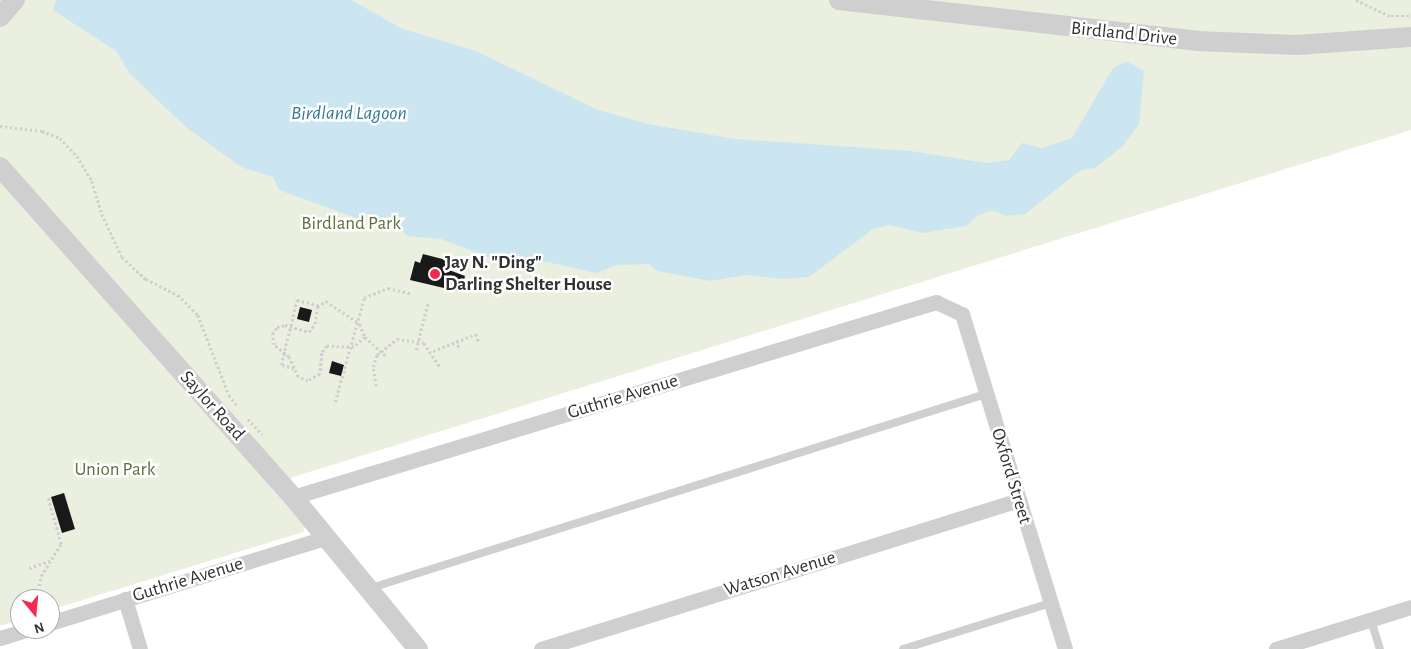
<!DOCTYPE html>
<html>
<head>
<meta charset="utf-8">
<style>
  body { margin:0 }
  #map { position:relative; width:1411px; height:649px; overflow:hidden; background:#fff; font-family:"Alegreya Sans",sans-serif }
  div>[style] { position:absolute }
  .green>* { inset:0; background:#eaefe0 }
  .water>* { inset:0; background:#cbe6f0 }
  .building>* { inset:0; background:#191919 }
  .path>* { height:2.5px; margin-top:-1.25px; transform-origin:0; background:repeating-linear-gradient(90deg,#cfcfcf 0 2.5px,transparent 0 5px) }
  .service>* { height:8px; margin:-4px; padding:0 4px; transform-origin:4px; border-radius:4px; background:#cfcfcf }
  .minor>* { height:15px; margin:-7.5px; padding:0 7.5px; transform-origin:7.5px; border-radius:7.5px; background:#cfcfcf }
  .tertiary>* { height:20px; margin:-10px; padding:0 10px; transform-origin:10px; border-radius:10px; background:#cfcfcf }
  .dots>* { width:14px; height:14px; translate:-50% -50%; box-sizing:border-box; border:2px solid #fff; border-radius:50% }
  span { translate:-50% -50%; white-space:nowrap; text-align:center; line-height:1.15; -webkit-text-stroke:5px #fff; paint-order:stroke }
  .street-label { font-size:19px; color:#323232 }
  .park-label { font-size:19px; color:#5b733a }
  .poi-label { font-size:19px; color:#323232; font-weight:700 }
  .left { translate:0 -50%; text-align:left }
  .water-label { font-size:20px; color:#357b96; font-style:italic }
  .north { position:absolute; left:10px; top:589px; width:50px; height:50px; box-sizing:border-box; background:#fff; border:1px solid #adadad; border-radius:50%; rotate:163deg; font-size:14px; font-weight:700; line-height:20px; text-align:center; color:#323232 }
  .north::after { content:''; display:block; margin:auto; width:18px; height:22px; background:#f4294f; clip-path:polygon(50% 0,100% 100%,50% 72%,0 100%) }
</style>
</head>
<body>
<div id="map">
  <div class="green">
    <div style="clip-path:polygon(0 0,1411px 0,1411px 130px,293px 477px,283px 485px,306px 525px,303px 532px,50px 610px,50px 599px,20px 599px,20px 620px,0 626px)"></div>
  </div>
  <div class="water">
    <div style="clip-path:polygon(56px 0,351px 0,403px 29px,476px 51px,598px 110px,648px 124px,735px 139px,911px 151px,986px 163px,1009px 160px,1022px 143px,1042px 148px,1072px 138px,1113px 68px,1127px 61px,1144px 71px,1139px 124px,1123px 146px,1095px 168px,1081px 170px,1025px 214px,1006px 216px,992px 210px,977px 216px,966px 226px,922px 233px,890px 225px,873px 229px,809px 277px,782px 279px,746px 275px,710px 281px,657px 271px,649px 264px,616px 265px,597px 273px,547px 262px,509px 265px,441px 239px,408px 236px,386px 218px,356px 218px,279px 190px,273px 177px,241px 167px,186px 127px,130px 74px,116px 51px,53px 10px)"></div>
  </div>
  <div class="building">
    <div style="clip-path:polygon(423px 254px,450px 261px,449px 270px,465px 276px,461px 292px,410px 280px,415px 261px,420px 263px)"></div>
    <div style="clip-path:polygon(300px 307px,312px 310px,309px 322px,297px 319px)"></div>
    <div style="clip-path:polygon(332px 361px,344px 365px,341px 376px,329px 373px)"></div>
    <div style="clip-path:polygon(64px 493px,75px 529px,62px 533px,51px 497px)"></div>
  </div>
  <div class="path">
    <div style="left:1356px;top:0;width:38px;rotate:25deg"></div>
    <div style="left:1391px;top:16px;width:20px"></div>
    <div style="left:0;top:126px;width:42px;rotate:6.8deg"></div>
    <div style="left:42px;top:131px;width:19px;rotate:21deg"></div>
    <div style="left:60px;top:138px;width:25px;rotate:47deg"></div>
    <div style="left:77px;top:156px;width:29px;rotate:59deg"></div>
    <div style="left:92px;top:181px;width:34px;rotate:73deg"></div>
    <div style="left:102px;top:214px;width:47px;rotate:65.1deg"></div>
    <div style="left:122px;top:257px;width:33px;rotate:43deg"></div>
    <div style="left:146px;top:279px;width:36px;rotate:27deg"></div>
    <div style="left:178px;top:295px;width:28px;rotate:45deg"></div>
    <div style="left:198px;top:315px;width:86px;rotate:68.8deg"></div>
    <div style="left:229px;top:395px;width:15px;rotate:53deg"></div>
    <div style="left:326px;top:301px;width:41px;rotate:34.1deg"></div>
    <div style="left:360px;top:324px;width:14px;rotate:69deg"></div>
    <div style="left:365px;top:337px;width:15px;rotate:138deg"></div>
    <div style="left:354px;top:347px;width:27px;rotate:-178deg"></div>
    <div style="left:327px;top:346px;width:9px;rotate:126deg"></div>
    <div style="left:322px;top:353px;width:21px;rotate:95deg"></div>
    <div style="left:320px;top:374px;width:14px;rotate:150deg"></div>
    <div style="left:308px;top:381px;width:11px;rotate:-158deg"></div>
    <div style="left:298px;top:377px;width:22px;rotate:-114deg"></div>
    <div style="left:289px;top:357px;width:19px;rotate:-141deg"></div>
    <div style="left:274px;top:345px;width:11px;rotate:-100deg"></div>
    <div style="left:272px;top:334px;width:9px;rotate:-54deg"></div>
    <div style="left:277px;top:327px;width:8px;rotate:-14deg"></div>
    <div style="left:285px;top:325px;width:25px;rotate:16deg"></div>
    <div style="left:309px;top:332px;width:10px;rotate:-53deg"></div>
    <div style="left:315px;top:324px;width:17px;rotate:-83deg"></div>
    <div style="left:317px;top:307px;width:11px;rotate:-34deg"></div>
    <div style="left:365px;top:337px;width:30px;rotate:42deg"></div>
    <div style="left:457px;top:340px;width:8px;rotate:76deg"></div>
    <div style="left:416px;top:350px;width:49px;rotate:-76deg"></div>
    <div style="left:433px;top:351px;width:46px;rotate:-21.6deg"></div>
    <div style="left:476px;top:334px;width:9px;rotate:69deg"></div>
    <div style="left:294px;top:369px;width:14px;rotate:-163deg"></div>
    <div style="left:281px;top:365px;width:67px;rotate:-76.2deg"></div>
    <div style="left:297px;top:300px;width:22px;rotate:13deg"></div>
    <div style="left:376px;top:386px;width:19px;rotate:-99deg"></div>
    <div style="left:373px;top:367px;width:13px;rotate:-72deg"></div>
    <div style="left:377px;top:355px;width:26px;rotate:-39deg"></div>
    <div style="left:397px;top:339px;width:27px;rotate:8deg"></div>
    <div style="left:424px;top:343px;width:29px;rotate:56deg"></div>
    <div style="left:335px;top:402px;width:108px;rotate:-74.4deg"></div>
    <div style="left:364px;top:298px;width:26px;rotate:-23deg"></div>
    <div style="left:388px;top:288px;width:23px;rotate:13deg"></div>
    <div style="left:248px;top:419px;width:21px;rotate:47deg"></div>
    <div style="left:29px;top:568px;width:24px;rotate:-19deg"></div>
    <div style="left:39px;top:586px;width:10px;rotate:-79deg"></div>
    <div style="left:41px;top:576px;width:38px;rotate:-58deg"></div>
    <div style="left:61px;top:544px;width:48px;rotate:-105.8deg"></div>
  </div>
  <div class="service">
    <div style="left:371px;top:588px;width:645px;rotate:-17.51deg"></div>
    <div style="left:1371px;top:620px;width:30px;rotate:73deg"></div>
    <div style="left:903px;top:649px;width:155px;rotate:-17.3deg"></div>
  </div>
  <div class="minor">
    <div style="left:293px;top:497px;width:672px;rotate:-16.87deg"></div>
    <div style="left:936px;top:302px;width:29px;rotate:25deg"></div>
    <div style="left:962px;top:314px;width:350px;rotate:72.9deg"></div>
    <div style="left:125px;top:599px;width:52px;rotate:73.3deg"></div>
    <div style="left:50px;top:623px;width:290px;rotate:-17.2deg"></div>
    <div style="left:0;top:638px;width:31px;rotate:-17deg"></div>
    <div style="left:541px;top:649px;width:501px;rotate:-17.31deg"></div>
    <div style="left:1276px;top:649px;width:141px;rotate:-17.3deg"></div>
  </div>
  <div class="tertiary">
    <div style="left:839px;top:0;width:360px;rotate:6.5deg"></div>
    <div style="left:1197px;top:41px;width:100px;rotate:2.3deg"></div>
    <div style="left:1297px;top:45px;width:114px;rotate:-4deg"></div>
    <div style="left:0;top:17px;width:23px;rotate:-49deg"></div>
    <div style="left:0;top:167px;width:441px;rotate:48.4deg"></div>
    <div style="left:293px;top:497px;width:197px;rotate:50.6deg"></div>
  </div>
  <div class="dots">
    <div style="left:435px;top:274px;background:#f4294f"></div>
  </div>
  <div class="street-label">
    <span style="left:1124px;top:34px;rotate:6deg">Birdland Drive</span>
    <span style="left:623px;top:397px;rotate:-17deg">Guthrie Avenue</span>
    <span style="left:212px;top:406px;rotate:48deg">Saylor Road</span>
    <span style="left:1011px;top:476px;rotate:73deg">Oxford Street</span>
    <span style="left:780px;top:574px;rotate:-17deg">Watson Avenue</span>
    <span style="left:188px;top:580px;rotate:-17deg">Guthrie Avenue</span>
  </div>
  <div class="park-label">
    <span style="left:351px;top:224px">Birdland Park</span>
    <span style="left:115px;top:470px">Union Park</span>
  </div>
  <div class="poi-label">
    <span class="left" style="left:445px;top:274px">Jay N. "Ding"<br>Darling Shelter House</span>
  </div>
  <div class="water-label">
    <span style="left:349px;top:113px">Birdland Lagoon</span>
  </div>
  <div class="north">N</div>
</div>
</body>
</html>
